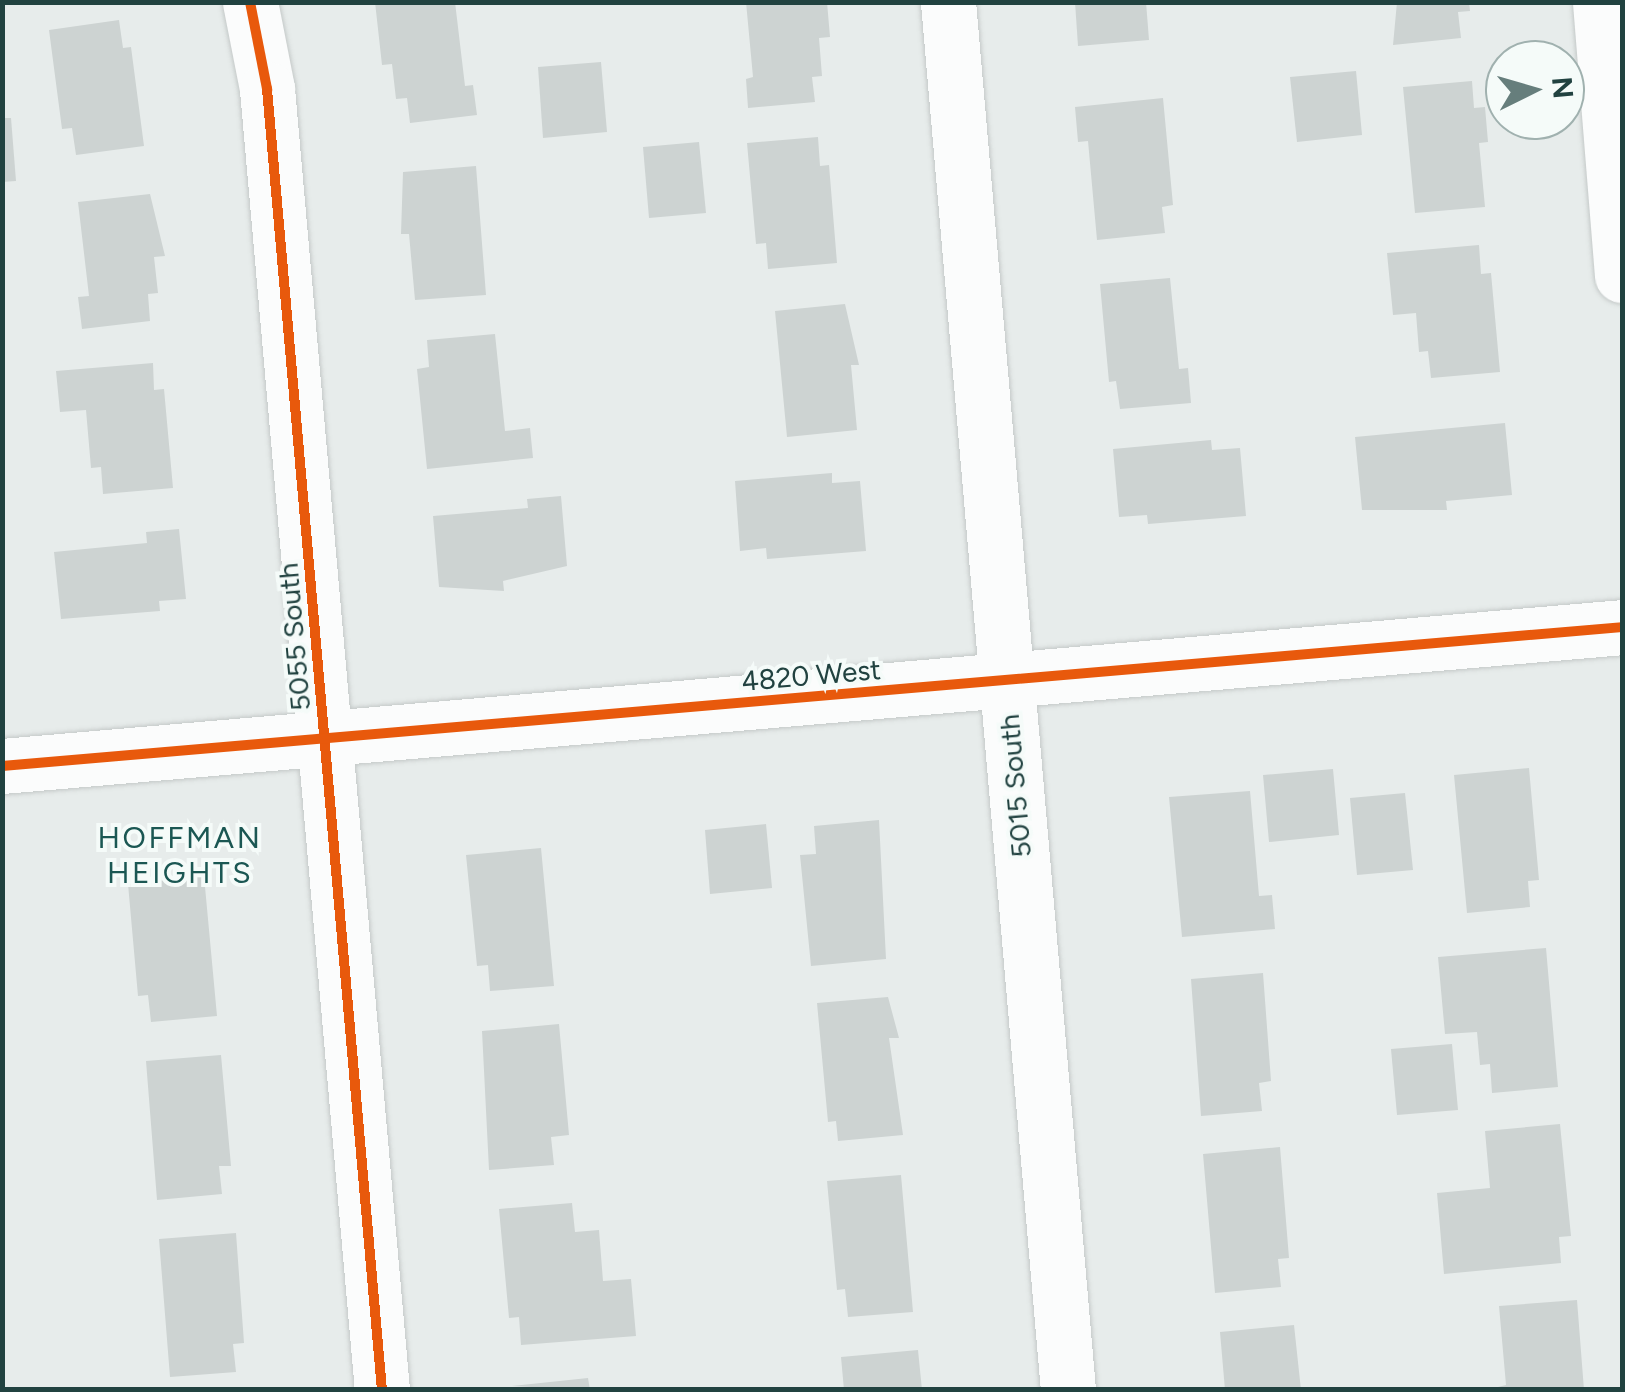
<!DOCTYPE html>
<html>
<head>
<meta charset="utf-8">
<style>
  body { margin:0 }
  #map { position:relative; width:1625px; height:1392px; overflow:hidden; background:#e7eceb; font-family:Figtree,sans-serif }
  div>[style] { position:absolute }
  .building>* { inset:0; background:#cdd3d2 }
  .roads { filter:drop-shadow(0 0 2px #c4c9c8) drop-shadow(0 0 2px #c4c9c8) }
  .street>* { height:55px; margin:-27.5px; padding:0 27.5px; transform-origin:27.5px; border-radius:27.5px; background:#fbfcfc }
  .cycleway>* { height:10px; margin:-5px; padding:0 5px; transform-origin:5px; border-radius:5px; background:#e8590c }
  span { translate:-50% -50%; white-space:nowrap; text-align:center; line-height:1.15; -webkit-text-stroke:8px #f5fbf9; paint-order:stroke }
  .street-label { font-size:28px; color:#214240 }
  .neighbourhood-label { font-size:30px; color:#1b5753; letter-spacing:2.5px }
  .frame { position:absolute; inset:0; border:5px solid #214240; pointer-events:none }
  .north { position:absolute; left:1485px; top:40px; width:100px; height:100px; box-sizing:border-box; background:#f5fbf9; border:2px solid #a0b1af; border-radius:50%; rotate:85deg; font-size:28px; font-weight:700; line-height:40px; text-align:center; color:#214240 }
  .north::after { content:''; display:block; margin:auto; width:35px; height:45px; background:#667e7c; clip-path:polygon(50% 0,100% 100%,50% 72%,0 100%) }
</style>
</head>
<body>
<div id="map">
  <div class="building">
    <div style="clip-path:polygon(375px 2px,455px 2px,465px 86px,473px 85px,477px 115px,410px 123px,407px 98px,396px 99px,392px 64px,382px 65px)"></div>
    <div style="clip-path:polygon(746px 2px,827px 2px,830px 37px,819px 38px,822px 76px,812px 77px,815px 102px,748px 108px,746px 79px,753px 77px)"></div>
    <div style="clip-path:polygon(1075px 2px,1146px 2px,1149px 40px,1078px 46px)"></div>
    <div style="clip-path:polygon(1397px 2px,1469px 2px,1470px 11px,1458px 12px,1461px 38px,1393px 45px)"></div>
    <div style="clip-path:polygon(119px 20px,123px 48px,131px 47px,144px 146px,76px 155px,72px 128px,62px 129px,49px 30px)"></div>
    <div style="clip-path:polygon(601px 62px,607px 132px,543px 138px,538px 67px)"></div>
    <div style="clip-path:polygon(1356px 71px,1362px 135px,1297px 142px,1290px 77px)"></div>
    <div style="clip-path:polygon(1472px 81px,1474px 108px,1485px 107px,1488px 142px,1479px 143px,1485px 207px,1415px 213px,1403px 87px)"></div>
    <div style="clip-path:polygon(1163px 98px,1173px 205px,1162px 207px,1165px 233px,1097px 240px,1088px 141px,1078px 142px,1075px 107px)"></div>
    <div style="clip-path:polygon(2px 118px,11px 118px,16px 181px,2px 182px)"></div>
    <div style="clip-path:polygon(818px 137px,820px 166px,829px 165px,837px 263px,768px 269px,766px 243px,756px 244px,747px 143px)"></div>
    <div style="clip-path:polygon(699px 142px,706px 213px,649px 218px,643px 147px)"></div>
    <div style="clip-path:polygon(476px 166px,486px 295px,415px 300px,409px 234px,401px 234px,403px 172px)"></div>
    <div style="clip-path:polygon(150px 194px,165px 256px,154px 257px,158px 293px,148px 294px,150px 321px,82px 329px,78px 297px,89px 296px,78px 202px)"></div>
    <div style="clip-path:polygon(1479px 245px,1481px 274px,1491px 273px,1500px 372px,1431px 378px,1428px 351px,1419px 352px,1416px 313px,1393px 315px,1387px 253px)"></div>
    <div style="clip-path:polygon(1170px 278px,1179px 369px,1188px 368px,1191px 403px,1120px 409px,1116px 381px,1109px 382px,1100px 284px)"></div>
    <div style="clip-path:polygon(845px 304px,859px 365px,851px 365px,857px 430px,787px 437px,775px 311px)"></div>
    <div style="clip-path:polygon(495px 334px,505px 431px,530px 428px,533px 458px,427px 469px,417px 369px,429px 367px,427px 340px)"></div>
    <div style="clip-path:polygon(153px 363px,154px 390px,164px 389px,173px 488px,103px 494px,101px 467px,91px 468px,86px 410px,60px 412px,56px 371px)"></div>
    <div style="clip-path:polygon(1505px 423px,1512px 495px,1446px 501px,1447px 510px,1362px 510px,1355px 437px)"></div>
    <div style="clip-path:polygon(1211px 440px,1212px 450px,1240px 448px,1246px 516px,1148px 524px,1147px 515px,1119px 517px,1113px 449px)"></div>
    <div style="clip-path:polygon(832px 473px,832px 483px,860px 481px,866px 551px,767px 559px,766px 548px,740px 551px,735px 481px)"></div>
    <div style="clip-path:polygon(561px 496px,567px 566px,503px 581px,504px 591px,439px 587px,433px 516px,528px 508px,527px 499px)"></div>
    <div style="clip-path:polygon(179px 529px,186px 599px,159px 601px,160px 611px,61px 619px,54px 552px,147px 543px,146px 532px)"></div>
    <div style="clip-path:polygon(1529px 768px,1539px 880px,1528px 881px,1530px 907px,1467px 913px,1454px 775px)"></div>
    <div style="clip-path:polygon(1333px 769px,1339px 835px,1269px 842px,1263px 775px)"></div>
    <div style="clip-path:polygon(1250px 791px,1259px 896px,1272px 895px,1275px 929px,1182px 937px,1169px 797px)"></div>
    <div style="clip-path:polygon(1405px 793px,1413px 870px,1357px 875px,1350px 798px)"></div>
    <div style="clip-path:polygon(879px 820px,886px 959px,811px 966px,800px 855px,816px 854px,814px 826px)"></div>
    <div style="clip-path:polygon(766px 824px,772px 888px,710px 894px,705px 830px)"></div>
    <div style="clip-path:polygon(541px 848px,554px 986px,490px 991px,488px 965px,477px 966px,466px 855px)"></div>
    <div style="clip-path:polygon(204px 876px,217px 1016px,151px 1022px,148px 995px,138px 996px,128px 884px)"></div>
    <div style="clip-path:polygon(1546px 948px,1558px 1087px,1492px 1093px,1490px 1064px,1480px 1065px,1477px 1032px,1445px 1034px,1438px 957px)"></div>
    <div style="clip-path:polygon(1263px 973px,1271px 1081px,1259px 1083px,1262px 1111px,1201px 1116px,1191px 979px)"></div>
    <div style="clip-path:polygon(888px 997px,899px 1038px,889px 1038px,903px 1135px,838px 1141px,836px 1121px,828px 1122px,817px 1003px)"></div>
    <div style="clip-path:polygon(559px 1024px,569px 1135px,551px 1137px,554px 1165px,489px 1170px,482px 1031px)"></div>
    <div style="clip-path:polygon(1452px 1044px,1458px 1110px,1397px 1115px,1391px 1049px)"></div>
    <div style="clip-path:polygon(221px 1055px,231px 1166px,219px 1166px,222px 1194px,157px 1200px,146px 1061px)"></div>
    <div style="clip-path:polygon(1560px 1124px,1571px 1236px,1559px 1237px,1561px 1263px,1444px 1274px,1437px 1193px,1490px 1188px,1485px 1131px)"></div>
    <div style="clip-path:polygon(1280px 1147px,1289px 1258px,1278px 1259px,1281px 1287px,1215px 1293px,1203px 1154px)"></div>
    <div style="clip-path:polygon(901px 1175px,913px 1312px,848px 1317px,845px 1289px,837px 1290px,827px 1181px)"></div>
    <div style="clip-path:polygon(572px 1203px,575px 1232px,599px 1230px,603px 1281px,631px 1279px,636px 1336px,521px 1345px,519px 1317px,509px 1318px,499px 1209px)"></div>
    <div style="clip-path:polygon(236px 1233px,244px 1343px,233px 1344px,236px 1372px,170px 1377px,159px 1239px)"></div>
    <div style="clip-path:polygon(1577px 1300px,1584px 1390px,1486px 1390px,1506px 1385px,1499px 1306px)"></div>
    <div style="clip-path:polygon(1294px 1325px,1301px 1390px,1225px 1390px,1220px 1332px)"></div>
    <div style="clip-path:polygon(918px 1350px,922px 1390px,844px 1390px,841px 1357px)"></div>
    <div style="clip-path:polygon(588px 1378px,590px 1390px,512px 1386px)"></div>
  </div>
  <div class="roads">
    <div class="street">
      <div style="left:250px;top:2px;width:89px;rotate:78.9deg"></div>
      <div style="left:267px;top:89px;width:1306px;rotate:84.95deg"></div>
      <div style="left:948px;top:2px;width:1393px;rotate:85.06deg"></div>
      <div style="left:1600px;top:2px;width:274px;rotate:85.4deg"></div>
      <div style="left:2px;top:766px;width:1626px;rotate:-4.9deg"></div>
    </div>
  </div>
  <div class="cycleway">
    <div style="left:250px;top:2px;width:89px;rotate:78.9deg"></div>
    <div style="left:267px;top:89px;width:1306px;rotate:84.95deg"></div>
    <div style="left:2px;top:766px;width:1626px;rotate:-4.9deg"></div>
  </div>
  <div class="street-label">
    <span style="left:294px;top:637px;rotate:-95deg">5055 South</span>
    <span style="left:811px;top:675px;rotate:-5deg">4820 West</span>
    <span style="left:1015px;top:786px;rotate:-95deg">5015 South</span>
  </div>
  <div class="neighbourhood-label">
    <span style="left:180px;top:855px">HOFFMAN<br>HEIGHTS</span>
  </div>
  <div class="frame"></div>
  <div class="north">N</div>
</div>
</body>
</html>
